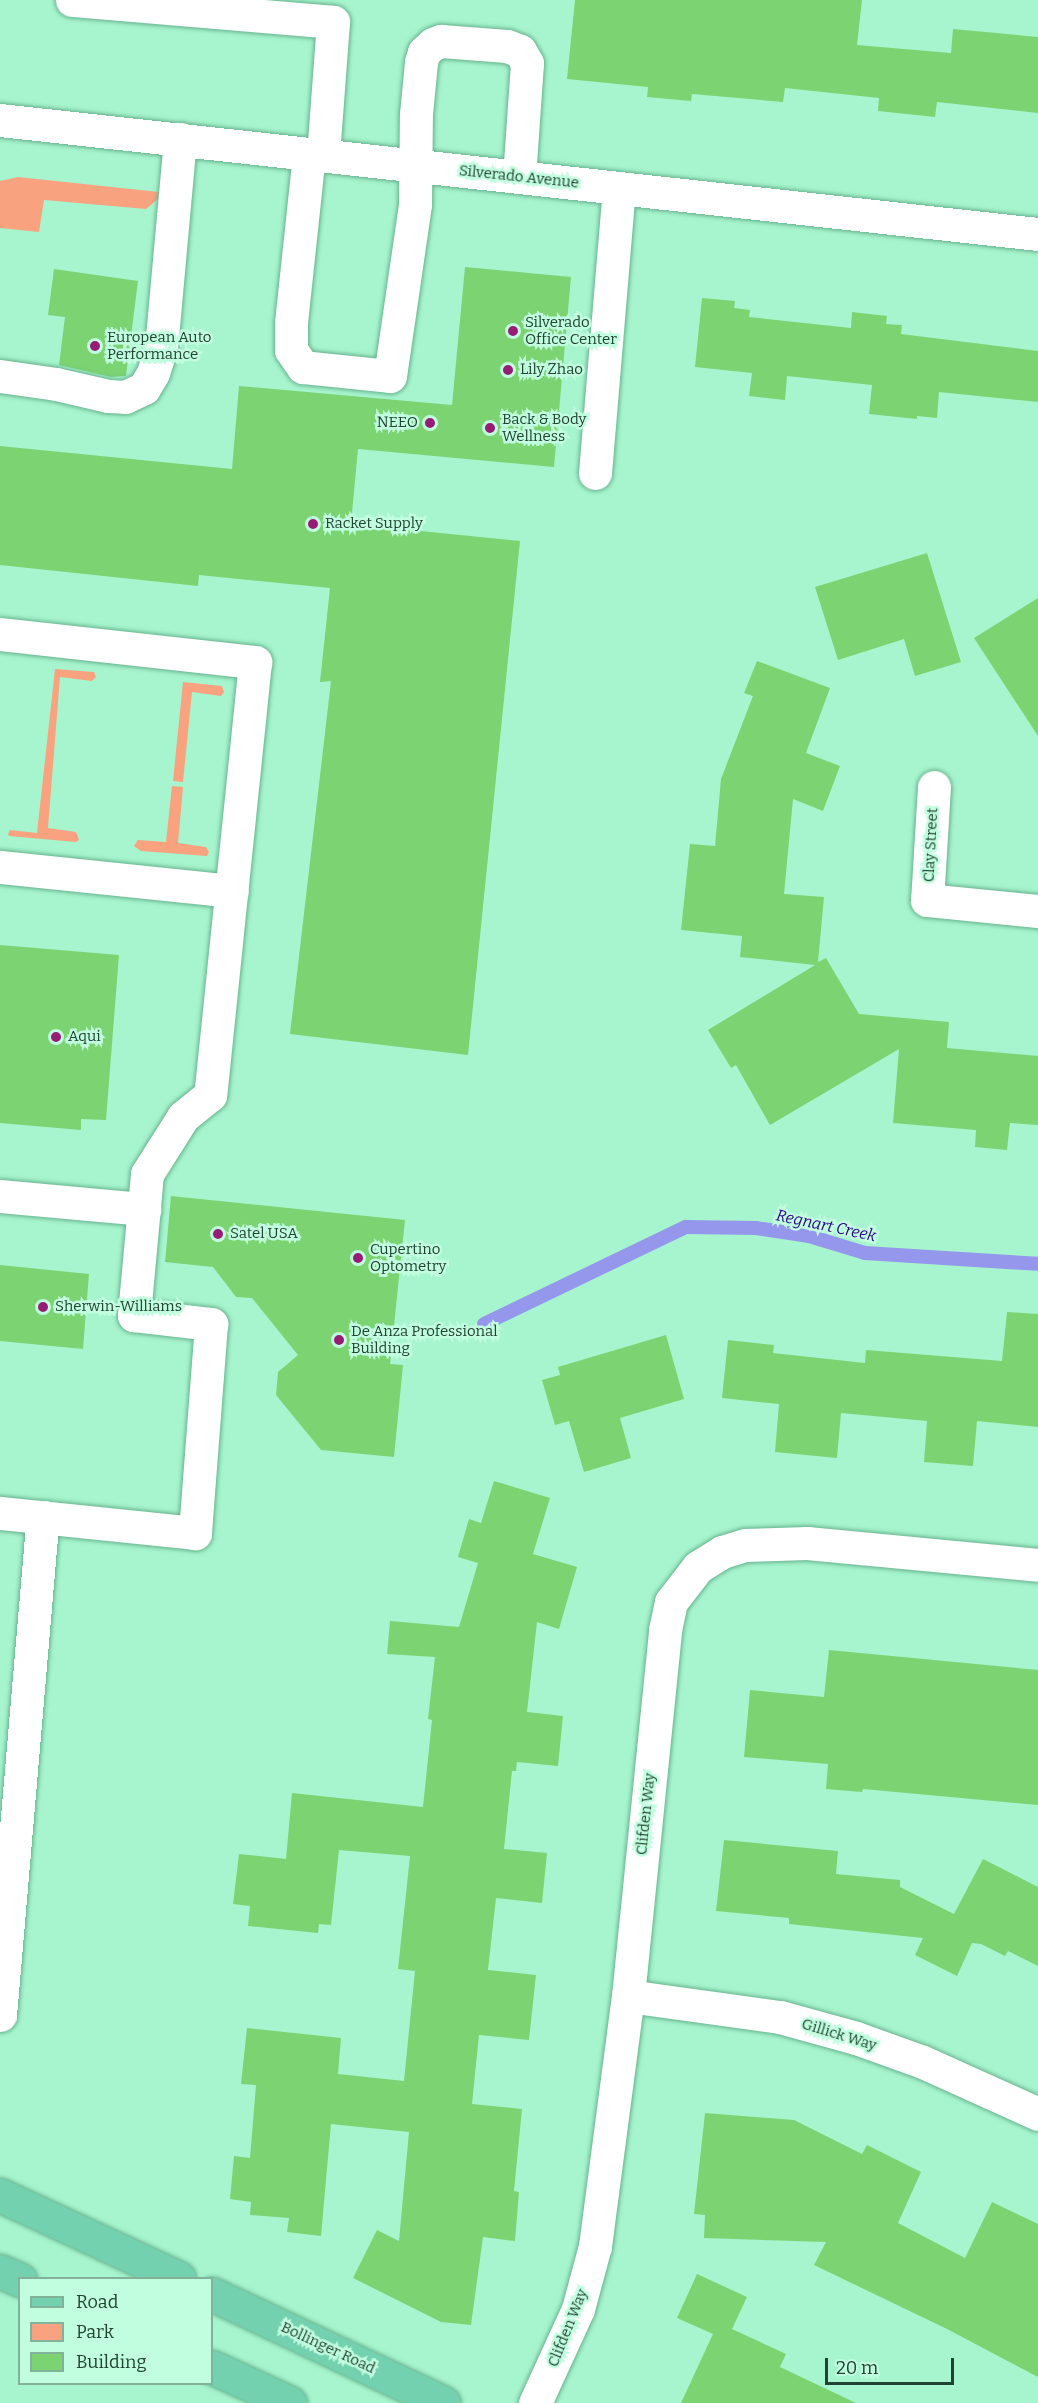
<!DOCTYPE html>
<html>
<head>
<meta charset="utf-8">
<style>
  body { margin:0 }
  #map { position:relative; width:1038px; height:2403px; overflow:hidden; background:#a7f5ce; font-family:Bitter,serif }
  div>[style] { position:absolute }
  .green>* { inset:0; background:#f8a280 }
  .stream>* { height:14px; margin:-7px; padding:0 7px; transform-origin:7px; border-radius:7px; background:#9597ed }
  .building>* { inset:0; background:#7cd372 }
  .roads { filter:drop-shadow(0 0 2px #67b38f) drop-shadow(0 0 2px #67b38f) }
  .minor>* { height:33px; margin:-16.5px; padding:0 16.5px; transform-origin:16.5px; border-radius:16.5px; background:#fff }
  .major>* { height:33px; margin:-16.5px; padding:0 16.5px; transform-origin:16.5px; border-radius:16.5px; background:#74d1b0 }
  .dots>* { width:16px; height:16px; translate:-50% -50%; box-sizing:border-box; border:3px solid #c1fedf; border-radius:50% }
  span { translate:-50% -50%; white-space:nowrap; text-align:center; line-height:1.15; -webkit-text-stroke:5px #c1fedf; paint-order:stroke }
  .street-label { font-size:15px; color:#224233 }
  .poi-label { font-size:15px; color:#224233 }
  .left { translate:0 -50%; text-align:left }
  .right { translate:-100% -50%; text-align:right }
  .water-label { font-size:16px; color:#2d0089; font-style:italic }
  .legend { position:absolute; left:18px; top:2277px; width:195px; height:108px; box-sizing:border-box; background:#c1fedf; border:2px solid #81b39a; margin:0; padding:8px 10px; list-style:none; font-size:18px; color:#224233 }
  .legend li { display:flex; align-items:center; gap:12px; height:30px }
  .legend b { width:30px; border:2px solid #81b39a }
  .scale { position:absolute; left:825px; top:2358px; width:129px; height:27px; box-sizing:border-box; border:3px solid #224233; border-top:0; padding-left:8px; font-size:18px; line-height:21px; white-space:nowrap; color:#224233; -webkit-text-stroke:4px #c1fedf; paint-order:stroke }
</style>
</head>
<body>
<div id="map">
  <div class="green">
    <div style="clip-path:polygon(18px 177px,159px 192px,158px 199px,146px 209px,44px 200px,39px 232px,0 228px,0 181px)"></div>
    <div style="clip-path:polygon(55px 669px,94px 672px,96px 677px,92px 681px,60px 677px,48px 828px,76px 832px,79px 840px,76px 842px,9px 836px,8px 834px,10px 830px,37px 833px)"></div>
    <div style="clip-path:polygon(183px 682px,222px 686px,224px 692px,221px 696px,192px 692px,183px 782px,173px 781px)"></div>
    <div style="clip-path:polygon(172px 786px,183px 787px,178px 843px,206px 847px,209px 852px,207px 856px,141px 851px,134px 846px,138px 840px,166px 842px)"></div>
  </div>
  <div class="stream">
    <div style="left:484px;top:1324px;width:224px;rotate:-25.7deg"></div>
    <div style="left:686px;top:1227px;width:70px;rotate:0.8deg"></div>
    <div style="left:756px;top:1228px;width:54px;rotate:8.6deg"></div>
    <div style="left:809px;top:1236px;width:59px;rotate:16.9deg"></div>
    <div style="left:865px;top:1253px;width:173px;rotate:3.6deg"></div>
  </div>
  <div class="building">
    <div style="clip-path:polygon(575px 0,862px 0,857px 45px,951px 53px,953px 29px,1038px 37px,1038px 113px,937px 102px,935px 117px,878px 111px,879px 98px,785px 88px,783px 102px,692px 94px,691px 101px,647px 97px,648px 87px,567px 79px)"></div>
    <div style="clip-path:polygon(465px 267px,571px 277px,554px 467px,358px 449px,351px 524px,520px 541px,468px 1055px,290px 1034px,331px 681px,320px 682px,330px 588px,199px 575px,198px 586px,0 565px,0 446px,232px 469px,239px 386px,452px 405px)"></div>
    <div style="clip-path:polygon(54px 269px,138px 281px,126px 376px,111px 377px,59px 365px,65px 317px,48px 315px)"></div>
    <div style="clip-path:polygon(702px 298px,735px 301px,734px 308px,750px 310px,749px 317px,851px 328px,852px 312px,887px 316px,886px 324px,902px 325px,901px 334px,1038px 351px,1038px 402px,939px 392px,937px 418px,917px 416px,917px 419px,869px 414px,872px 385px,787px 376px,785px 400px,749px 396px,752px 373px,695px 367px)"></div>
    <div style="clip-path:polygon(927px 553px,961px 662px,915px 676px,904px 639px,838px 660px,815px 587px)"></div>
    <div style="clip-path:polygon(1038px 598px,1038px 736px,974px 638px)"></div>
    <div style="clip-path:polygon(757px 661px,830px 688px,806px 753px,840px 766px,823px 811px,793px 799px,784px 894px,824px 897px,818px 962px,826px 958px,859px 1014px,949px 1022px,947px 1048px,1038px 1056px,1038px 1125px,1010px 1123px,1007px 1150px,975px 1147px,976px 1130px,893px 1123px,899px 1049px,770px 1125px,736px 1065px,731px 1068px,708px 1030px,815px 965px,740px 957px,742px 936px,681px 930px,690px 844px,715px 846px,721px 779px,753px 696px,744px 693px)"></div>
    <div style="clip-path:polygon(0 945px,119px 955px,106px 1120px,81px 1119px,81px 1130px,0 1123px)"></div>
    <div style="clip-path:polygon(171px 1196px,405px 1220px,390px 1364px,403px 1365px,394px 1457px,321px 1450px,276px 1395px,278px 1372px,298px 1355px,252px 1298px,236px 1297px,213px 1267px,165px 1262px)"></div>
    <div style="clip-path:polygon(0 1265px,89px 1274px,83px 1349px,0 1341px)"></div>
    <div style="clip-path:polygon(1007px 1312px,1038px 1314px,1038px 1427px,977px 1421px,973px 1466px,924px 1462px,927px 1421px,841px 1413px,837px 1458px,775px 1452px,779px 1404px,722px 1398px,728px 1340px,774px 1345px,773px 1353px,865px 1363px,866px 1350px,1002px 1361px)"></div>
    <div style="clip-path:polygon(666px 1335px,684px 1399px,620px 1418px,631px 1458px,584px 1472px,569px 1421px,555px 1425px,542px 1380px,560px 1375px,558px 1367px)"></div>
    <div style="clip-path:polygon(494px 1481px,550px 1498px,533px 1554px,577px 1567px,559px 1629px,537px 1622px,527px 1712px,563px 1716px,558px 1766px,517px 1762px,516px 1771px,512px 1771px,504px 1849px,547px 1853px,542px 1903px,496px 1898px,488px 1970px,536px 1975px,529px 2040px,479px 2035px,472px 2104px,522px 2109px,514px 2191px,519px 2192px,515px 2241px,483px 2237px,471px 2325px,441px 2322px,353px 2278px,377px 2230px,399px 2241px,409px 2132px,331px 2124px,321px 2236px,287px 2232px,289px 2218px,250px 2215px,251px 2202px,230px 2199px,234px 2156px,250px 2158px,256px 2085px,241px 2084px,247px 2028px,341px 2038px,338px 2074px,404px 2081px,415px 1971px,398px 1969px,410px 1856px,339px 1850px,331px 1925px,319px 1924px,318px 1933px,248px 1926px,250px 1906px,233px 1904px,239px 1854px,286px 1859px,292px 1793px,423px 1807px,432px 1720px,428px 1719px,435px 1657px,387px 1654px,390px 1621px,459px 1627px,478px 1563px,458px 1557px,469px 1519px,481px 1523px)"></div>
    <div style="clip-path:polygon(829px 1650px,1038px 1670px,1038px 1805px,863px 1789px,862px 1792px,826px 1789px,828px 1764px,744px 1757px,750px 1690px,824px 1697px)"></div>
    <div style="clip-path:polygon(724px 1840px,838px 1851px,836px 1874px,900px 1880px,900px 1887px,954px 1914px,983px 1859px,1038px 1887px,1038px 1966px,1008px 1951px,1005px 1956px,981px 1944px,972px 1943px,957px 1976px,915px 1955px,923px 1938px,789px 1924px,789px 1918px,716px 1911px)"></div>
    <div style="clip-path:polygon(705px 2113px,794px 2120px,862px 2154px,867px 2145px,921px 2172px,898px 2223px,965px 2258px,992px 2202px,1038px 2224px,1038px 2377px,947px 2329px,814px 2265px,826px 2242px,704px 2238px,705px 2215px,694px 2214px)"></div>
    <div style="clip-path:polygon(697px 2274px,747px 2297px,732px 2329px,786px 2354px,780px 2367px,856px 2403px,681px 2403px,713px 2334px,677px 2318px)"></div>
  </div>
  <div class="roads">
    <div class="minor">
      <div style="left:72px;top:0;width:262px;rotate:4.8deg"></div>
      <div style="left:333px;top:22px;width:133px;rotate:94.3deg"></div>
      <div style="left:0;top:120px;width:1044px;rotate:6.27deg"></div>
      <div style="left:309px;top:154px;width:170px;rotate:96.1deg"></div>
      <div style="left:291px;top:323px;width:27px;rotate:90deg"></div>
      <div style="left:291px;top:350px;width:21px;rotate:55deg"></div>
      <div style="left:303px;top:367px;width:87px;rotate:5.9deg"></div>
      <div style="left:390px;top:376px;width:174px;rotate:-81.7deg"></div>
      <div style="left:415px;top:204px;width:90px;rotate:-89.4deg"></div>
      <div style="left:416px;top:114px;width:52px;rotate:-84.5deg"></div>
      <div style="left:421px;top:62px;width:10px;rotate:-73deg"></div>
      <div style="left:424px;top:52px;width:12px;rotate:-42deg"></div>
      <div style="left:433px;top:44px;width:9px;rotate:-21deg"></div>
      <div style="left:441px;top:41px;width:66px;rotate:4.3deg"></div>
      <div style="left:507px;top:46px;width:14px;rotate:21deg"></div>
      <div style="left:520px;top:51px;width:14px;rotate:60deg"></div>
      <div style="left:527px;top:63px;width:113px;rotate:94deg"></div>
      <div style="left:0;top:376px;width:57px;rotate:8.1deg"></div>
      <div style="left:56px;top:384px;width:53px;rotate:13deg"></div>
      <div style="left:108px;top:396px;width:17px;rotate:3deg"></div>
      <div style="left:125px;top:397px;width:21px;rotate:-25deg"></div>
      <div style="left:144px;top:388px;width:17px;rotate:-59deg"></div>
      <div style="left:153px;top:373px;width:26px;rotate:-72deg"></div>
      <div style="left:161px;top:348px;width:210px;rotate:-84.8deg"></div>
      <div style="left:595px;top:473px;width:286px;rotate:-85.2deg"></div>
      <div style="left:0;top:634px;width:257px;rotate:6.3deg"></div>
      <div style="left:255px;top:662px;width:435px;rotate:95.9deg"></div>
      <div style="left:210px;top:1095px;width:35px;rotate:141deg"></div>
      <div style="left:183px;top:1117px;width:67px;rotate:122.3deg"></div>
      <div style="left:147px;top:1174px;width:142px;rotate:95.3deg"></div>
      <div style="left:134px;top:1315px;width:78px;rotate:6.7deg"></div>
      <div style="left:211px;top:1324px;width:210px;rotate:94.4deg"></div>
      <div style="left:195px;top:1533px;width:196px;rotate:-174.1deg"></div>
      <div style="left:934px;top:787px;width:113px;rotate:93.5deg"></div>
      <div style="left:927px;top:900px;width:112px;rotate:5.7deg"></div>
      <div style="left:0;top:867px;width:233px;rotate:5.9deg"></div>
      <div style="left:0;top:1196px;width:145px;rotate:5.2deg"></div>
      <div style="left:628px;top:1996px;width:153px;rotate:7.9deg"></div>
      <div style="left:780px;top:2017px;width:79px;rotate:15.4deg"></div>
      <div style="left:856px;top:2038px;width:71px;rotate:19.7deg"></div>
      <div style="left:923px;top:2062px;width:126px;rotate:24.3deg"></div>
      <div style="left:0;top:2015px;width:500px;rotate:-85.1deg"></div>
      <div style="left:535px;top:2403px;width:103px;rotate:-65.4deg"></div>
      <div style="left:578px;top:2309px;width:65px;rotate:-74.9deg"></div>
      <div style="left:595px;top:2246px;width:252px;rotate:-82.5deg"></div>
      <div style="left:628px;top:1996px;width:368px;rotate:-84.2deg"></div>
      <div style="left:665px;top:1630px;width:29px;rotate:-78deg"></div>
      <div style="left:671px;top:1602px;width:44px;rotate:-52.4deg"></div>
      <div style="left:698px;top:1567px;width:28px;rotate:-32deg"></div>
      <div style="left:722px;top:1552px;width:24px;rotate:-17deg"></div>
      <div style="left:745px;top:1545px;width:62px;rotate:-1.8deg"></div>
      <div style="left:807px;top:1543px;width:232px;rotate:5.4deg"></div>
    </div>
    <div class="major">
      <div style="left:0;top:2195px;width:197px;rotate:24.9deg"></div>
      <div style="left:0;top:2271px;width:22px;rotate:24deg"></div>
      <div style="left:212px;top:2294px;width:256px;rotate:25.2deg"></div>
      <div style="left:212px;top:2367px;width:86px;rotate:24.8deg"></div>
    </div>
  </div>
  <div class="dots">
    <div style="left:513px;top:331px;background:#971c76"></div>
    <div style="left:95px;top:346px;background:#971c76"></div>
    <div style="left:508px;top:370px;background:#971c76"></div>
    <div style="left:430px;top:423px;background:#971c76"></div>
    <div style="left:490px;top:428px;background:#971c76"></div>
    <div style="left:313px;top:524px;background:#971c76"></div>
    <div style="left:56px;top:1037px;background:#971c76"></div>
    <div style="left:218px;top:1234px;background:#971c76"></div>
    <div style="left:358px;top:1258px;background:#971c76"></div>
    <div style="left:43px;top:1307px;background:#971c76"></div>
    <div style="left:339px;top:1340px;background:#971c76"></div>
  </div>
  <div class="street-label">
    <span style="left:519px;top:177px;rotate:6deg">Silverado Avenue</span>
    <span style="left:931px;top:845px;rotate:-87deg">Clay Street</span>
    <span style="left:646px;top:1814px;rotate:-84deg">Clifden Way</span>
    <span style="left:839px;top:2035px;rotate:17deg">Gillick Way</span>
    <span style="left:568px;top:2328px;rotate:-68deg">Clifden Way</span>
    <span style="left:328px;top:2348px;rotate:25deg">Bollinger Road</span>
  </div>
  <div class="poi-label">
    <span class="left" style="left:525px;top:331px">Silverado<br>Office Center</span>
    <span class="left" style="left:107px;top:346px">European Auto<br>Performance</span>
    <span class="left" style="left:520px;top:370px">Lily Zhao</span>
    <span class="left" style="left:502px;top:428px">Back &amp; Body<br>Wellness</span>
    <span class="right" style="left:418px;top:423px">NEEO</span>
    <span class="left" style="left:325px;top:524px">Racket Supply</span>
    <span class="left" style="left:68px;top:1037px">Aqui</span>
    <span class="left" style="left:230px;top:1234px">Satel USA</span>
    <span class="left" style="left:370px;top:1258px">Cupertino<br>Optometry</span>
    <span class="left" style="left:55px;top:1307px">Sherwin-Williams</span>
    <span class="left" style="left:351px;top:1340px">De Anza Professional<br>Building</span>
  </div>
  <div class="water-label">
    <span style="left:826px;top:1226px;rotate:12deg">Regnart Creek</span>
  </div>
  <ul class="legend">
  <li><b style="height:8px;background:#74d1b0"></b>Road</li>
  <li><b style="height:16px;background:#f8a280"></b>Park</li>
  <li><b style="height:16px;background:#7cd372"></b>Building</li>
  </ul>
  <div class="scale">20 m</div>
</div>
</body>
</html>
